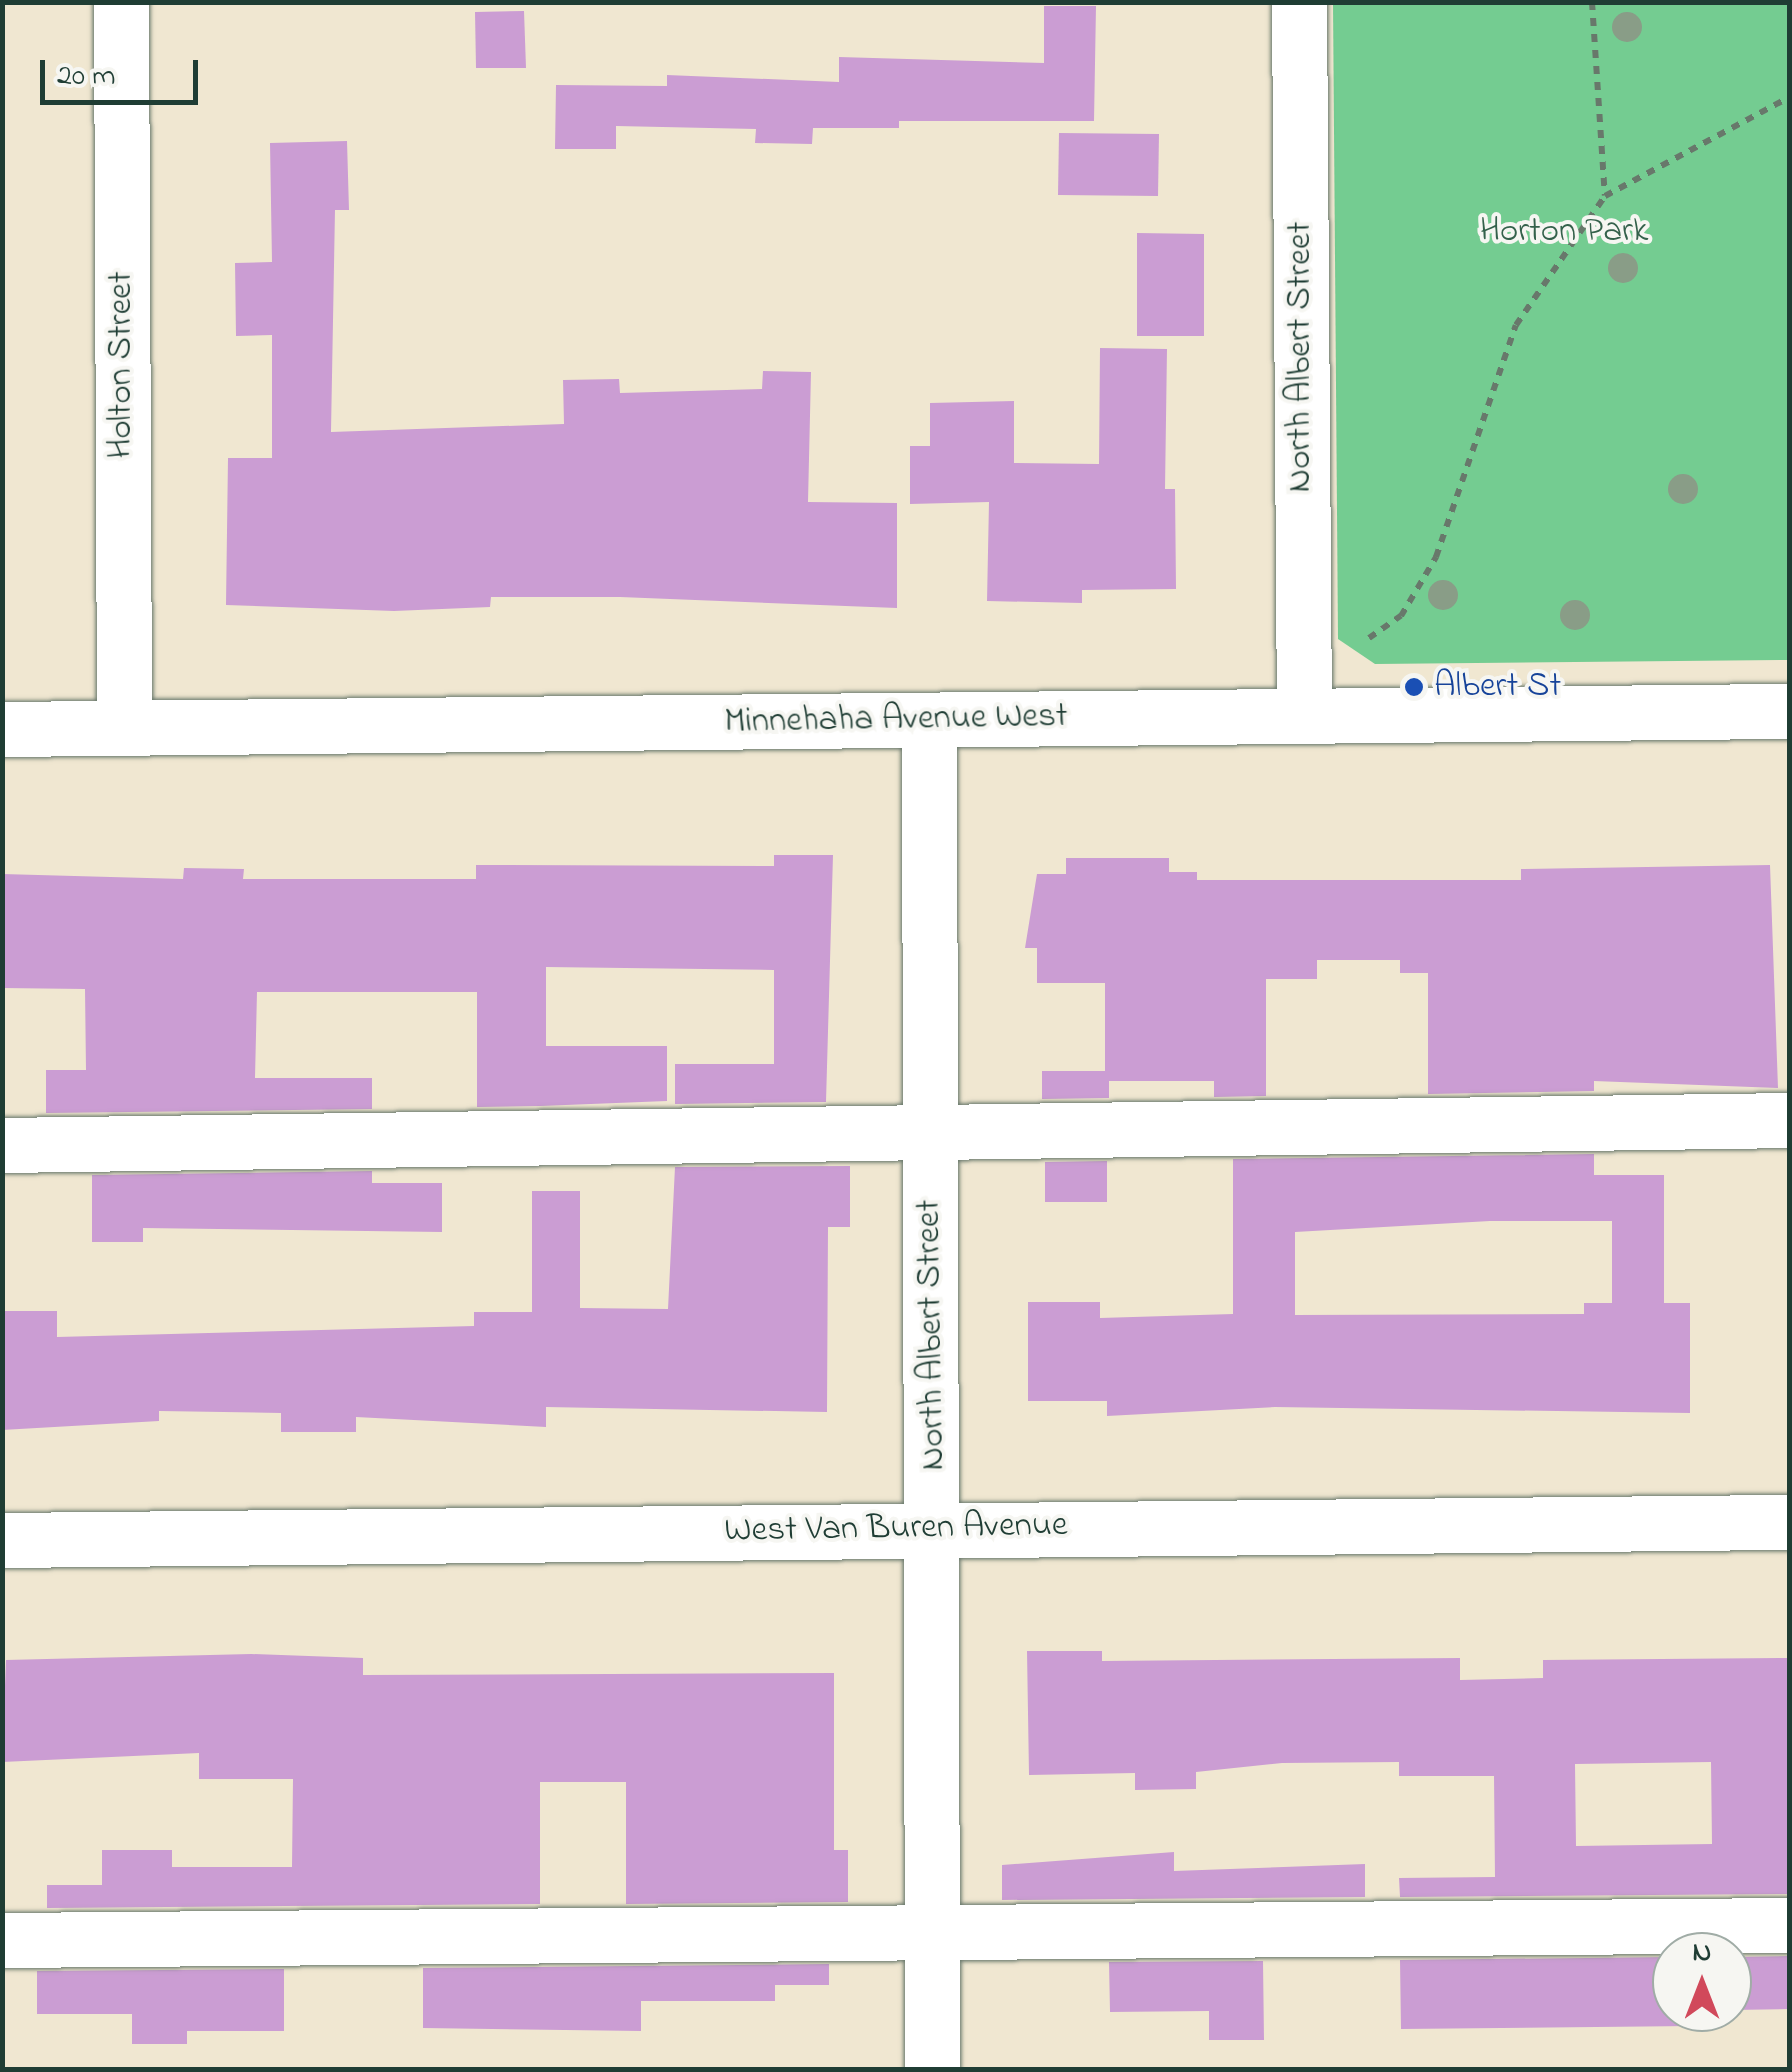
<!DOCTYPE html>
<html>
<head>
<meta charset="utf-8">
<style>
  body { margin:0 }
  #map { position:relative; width:1792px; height:2072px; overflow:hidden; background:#f0e7d1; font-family:"Indie Flower",sans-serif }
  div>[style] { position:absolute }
  .green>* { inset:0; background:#74cc91 }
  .building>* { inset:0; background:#cb9dd3 }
  .path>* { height:6px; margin-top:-3px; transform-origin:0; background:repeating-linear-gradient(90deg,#68786b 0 8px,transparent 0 16px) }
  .roads { filter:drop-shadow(0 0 2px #68786b) drop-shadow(0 0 2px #68786b) }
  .minor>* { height:55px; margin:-27.5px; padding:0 27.5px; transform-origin:27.5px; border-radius:27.5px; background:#fff }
  .trees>* { width:30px; height:30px; margin:-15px; border-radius:50%; background:#899d87 }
  .dots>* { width:28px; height:28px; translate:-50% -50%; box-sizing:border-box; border:5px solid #f6f6f2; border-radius:50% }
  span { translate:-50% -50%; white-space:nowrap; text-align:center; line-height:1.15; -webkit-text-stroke:8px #f6f6f2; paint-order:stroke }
  .park-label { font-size:35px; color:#34614b }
  .street-label { font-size:35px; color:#1f3d34 }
  .transit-label { font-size:35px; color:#164399 }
  .left { translate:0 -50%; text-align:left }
  .frame { position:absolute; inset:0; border:5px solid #1f3d34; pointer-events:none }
  .north { position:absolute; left:1652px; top:1932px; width:100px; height:100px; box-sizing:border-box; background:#f6f6f2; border:2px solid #a0aca6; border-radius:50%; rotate:0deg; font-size:28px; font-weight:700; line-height:40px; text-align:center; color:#1f3d34 }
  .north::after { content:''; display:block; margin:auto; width:35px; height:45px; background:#d1495b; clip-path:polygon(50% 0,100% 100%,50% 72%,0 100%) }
  .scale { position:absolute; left:40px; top:60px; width:158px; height:45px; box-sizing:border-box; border:5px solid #1f3d34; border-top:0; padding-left:12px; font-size:30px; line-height:35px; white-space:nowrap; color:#1f3d34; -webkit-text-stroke:8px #f6f6f2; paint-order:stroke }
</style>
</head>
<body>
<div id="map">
  <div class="green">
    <div style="clip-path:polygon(1333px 3px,1789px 3px,1789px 660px,1375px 664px,1338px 639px)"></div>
  </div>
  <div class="building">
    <div style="clip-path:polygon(1044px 6px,1096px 6px,1094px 121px,899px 121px,899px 128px,813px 128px,812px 144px,755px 143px,756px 129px,616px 126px,616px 149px,555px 149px,556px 85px,667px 86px,667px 75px,839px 82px,839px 57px,1044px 63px)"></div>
    <div style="clip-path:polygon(524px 11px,526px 68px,476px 68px,475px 12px)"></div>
    <div style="clip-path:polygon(1059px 133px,1159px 134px,1158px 196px,1058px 195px)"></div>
    <div style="clip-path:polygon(347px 141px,349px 210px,335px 210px,331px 432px,564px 424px,563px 380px,619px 379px,620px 393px,762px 389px,763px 371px,811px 372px,808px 502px,897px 503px,897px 608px,620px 597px,491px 597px,490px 607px,394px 611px,226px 605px,228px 458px,272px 458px,272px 335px,236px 336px,235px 263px,272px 262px,270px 143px)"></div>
    <div style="clip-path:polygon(1137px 233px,1204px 234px,1204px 336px,1137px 336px)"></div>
    <div style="clip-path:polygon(1100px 348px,1167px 349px,1165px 489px,1175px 489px,1176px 589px,1082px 590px,1082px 603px,987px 601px,989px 502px,910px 504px,910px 446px,930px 446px,930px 403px,1014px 401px,1014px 463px,1099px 464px)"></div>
    <div style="clip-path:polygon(774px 855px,833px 855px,826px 1102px,675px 1104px,675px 1064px,774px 1064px,774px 970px,546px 967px,546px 1046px,667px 1046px,667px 1101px,540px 1106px,477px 1107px,477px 992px,257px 992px,255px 1078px,372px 1078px,372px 1109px,46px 1113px,46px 1070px,86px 1070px,85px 989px,2px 988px,2px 874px,183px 879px,184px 868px,244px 869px,243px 879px,476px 879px,476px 865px,774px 866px)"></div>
    <div style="clip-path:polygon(1066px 858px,1169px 858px,1169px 872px,1197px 872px,1197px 880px,1521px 880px,1521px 869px,1770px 865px,1778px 1088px,1594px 1081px,1594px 1091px,1428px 1094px,1428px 973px,1400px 973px,1400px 960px,1317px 960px,1317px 979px,1266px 979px,1266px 1096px,1214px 1097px,1214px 1081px,1109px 1081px,1109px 1098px,1042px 1099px,1042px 1071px,1105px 1071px,1105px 983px,1037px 983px,1037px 948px,1025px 948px,1037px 874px,1066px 874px)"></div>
    <div style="clip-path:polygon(evenodd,1594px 1154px,1594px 1175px,1664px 1175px,1664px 1303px,1690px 1303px,1690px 1413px,1275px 1407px,1107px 1416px,1107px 1401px,1028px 1401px,1028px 1302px,1100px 1302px,1100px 1318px,1233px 1314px,1233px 1159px,1594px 1154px,1490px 1221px,1612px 1221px,1612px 1303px,1584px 1303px,1584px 1314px,1295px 1315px,1295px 1232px,1490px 1221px)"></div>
    <div style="clip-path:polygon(1107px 1161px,1107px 1202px,1045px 1202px,1045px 1162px)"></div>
    <div style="clip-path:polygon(850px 1166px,850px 1227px,828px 1227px,827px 1412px,546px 1407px,546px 1427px,356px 1417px,356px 1432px,281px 1432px,281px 1413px,159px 1411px,159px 1421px,2px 1430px,2px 1311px,57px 1311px,57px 1337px,474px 1326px,474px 1312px,532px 1312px,532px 1191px,580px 1191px,580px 1308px,668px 1309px,675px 1167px)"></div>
    <div style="clip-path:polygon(372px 1171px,372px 1183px,442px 1183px,442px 1232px,143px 1228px,143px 1242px,92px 1242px,92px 1175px)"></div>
    <div style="clip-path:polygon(evenodd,1027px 1651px,1102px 1651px,1102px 1661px,1460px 1658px,1460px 1680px,1543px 1678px,1543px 1660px,1790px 1658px,1790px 1894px,1400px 1897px,1399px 1878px,1495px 1877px,1494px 1776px,1399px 1776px,1399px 1762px,1282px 1763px,1196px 1772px,1196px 1789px,1135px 1790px,1135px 1773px,1029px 1775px,1027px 1651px,1711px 1762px,1712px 1844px,1576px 1846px,1575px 1764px,1711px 1762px)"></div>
    <div style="clip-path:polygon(251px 1654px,363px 1658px,363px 1675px,834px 1673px,834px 1850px,848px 1850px,848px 1902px,626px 1904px,626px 1782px,540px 1782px,540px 1904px,47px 1908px,47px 1885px,102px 1885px,102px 1850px,172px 1850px,172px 1867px,292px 1867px,293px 1779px,199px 1779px,199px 1753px,2px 1762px,6px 1660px)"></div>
    <div style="clip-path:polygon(1174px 1852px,1174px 1871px,1365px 1864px,1365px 1897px,1002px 1900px,1002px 1865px)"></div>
    <div style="clip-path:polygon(1790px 1956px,1790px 2009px,1732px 2010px,1732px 1957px)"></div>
    <div style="clip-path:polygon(1672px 1957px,1672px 2012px,1692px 2012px,1692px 2026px,1401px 2029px,1400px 1960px)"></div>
    <div style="clip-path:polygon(1263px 1961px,1264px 2040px,1209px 2040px,1209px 2011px,1110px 2012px,1109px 1962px)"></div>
    <div style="clip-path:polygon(829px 1964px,829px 1985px,775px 1985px,775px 2001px,641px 2001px,641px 2031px,423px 2028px,423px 1968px)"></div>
    <div style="clip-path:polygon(284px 1969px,284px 2031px,187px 2031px,187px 2044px,132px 2044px,132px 2014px,37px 2014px,37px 1971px)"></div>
  </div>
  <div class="path">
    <div style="left:1592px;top:2px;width:194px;rotate:86.2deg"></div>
    <div style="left:1369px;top:638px;width:39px;rotate:-35deg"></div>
    <div style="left:1401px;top:616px;width:69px;rotate:-59.3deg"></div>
    <div style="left:1436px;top:557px;width:245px;rotate:-71deg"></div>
    <div style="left:1516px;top:325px;width:157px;rotate:-55.4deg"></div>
    <div style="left:1605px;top:196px;width:210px;rotate:-28.2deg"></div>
  </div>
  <div class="roads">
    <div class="minor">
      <div style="left:121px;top:2px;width:725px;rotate:89.76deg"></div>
      <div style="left:1299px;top:2px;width:710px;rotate:89.6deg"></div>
      <div style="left:929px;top:720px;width:1350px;rotate:89.87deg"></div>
      <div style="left:2px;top:729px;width:1788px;rotate:-0.58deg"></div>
      <div style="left:2px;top:1145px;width:1788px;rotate:-0.8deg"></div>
      <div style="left:2px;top:1540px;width:1788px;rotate:-0.58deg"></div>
      <div style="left:2px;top:1940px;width:1788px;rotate:-0.48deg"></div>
    </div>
  </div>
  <div class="trees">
    <div style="left:1627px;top:27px"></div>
    <div style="left:1623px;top:268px"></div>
    <div style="left:1683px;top:489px"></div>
    <div style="left:1443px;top:595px"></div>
    <div style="left:1575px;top:615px"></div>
  </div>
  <div class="dots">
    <div style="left:1414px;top:687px;background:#1a4fb4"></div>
  </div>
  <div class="park-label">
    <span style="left:1564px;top:232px">Horton Park</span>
  </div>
  <div class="street-label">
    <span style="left:1301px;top:357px;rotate:-90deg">North Albert Street</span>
    <span style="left:122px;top:365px;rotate:-90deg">Holton Street</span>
    <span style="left:896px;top:720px;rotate:-1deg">Minnehaha Avenue West</span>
    <span style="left:932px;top:1335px;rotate:-91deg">North Albert Street</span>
    <span style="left:896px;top:1529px;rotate:-1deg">West Van Buren Avenue</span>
  </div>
  <div class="transit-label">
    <span class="left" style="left:1434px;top:687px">Albert St</span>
  </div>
  <div class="frame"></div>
  <div class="north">N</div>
  <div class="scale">20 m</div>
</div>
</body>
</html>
